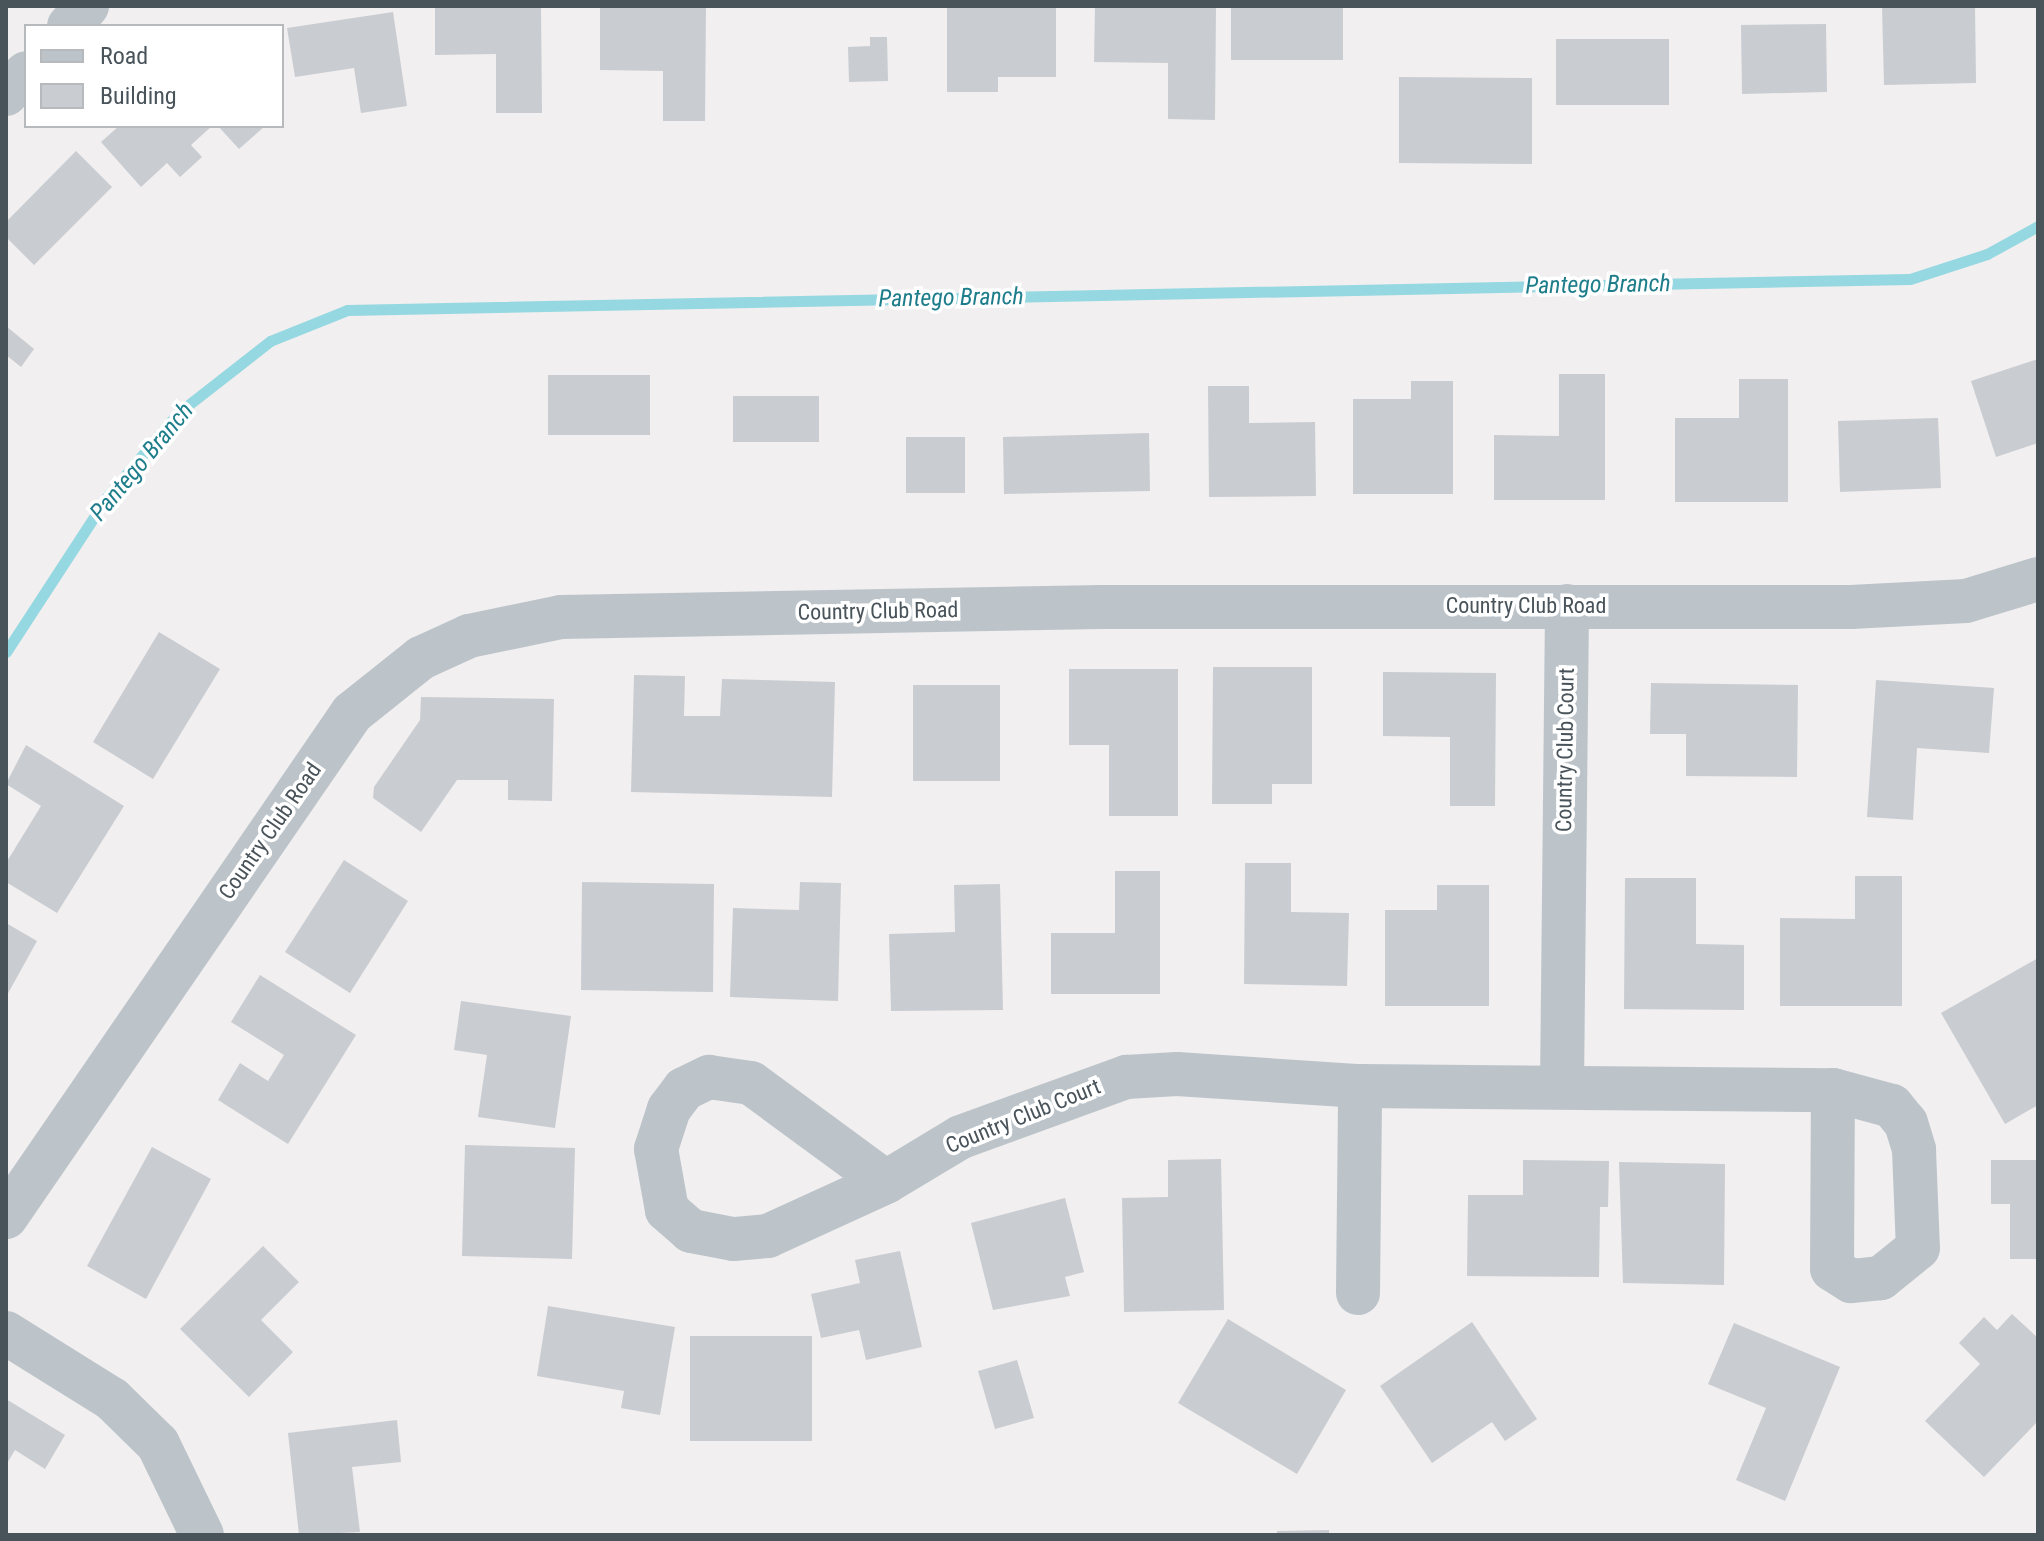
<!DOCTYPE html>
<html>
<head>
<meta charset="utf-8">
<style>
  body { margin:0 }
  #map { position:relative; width:2044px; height:1541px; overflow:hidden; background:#f1efef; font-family:"Roboto Condensed",sans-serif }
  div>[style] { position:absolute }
  .stream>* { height:11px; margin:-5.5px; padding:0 5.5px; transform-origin:5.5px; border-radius:5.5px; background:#95d8e1 }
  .building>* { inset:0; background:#c9ccd1 }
  .minor>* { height:44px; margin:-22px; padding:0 22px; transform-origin:22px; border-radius:22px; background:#bcc4ca }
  span { translate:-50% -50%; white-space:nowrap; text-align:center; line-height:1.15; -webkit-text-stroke:7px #fff; paint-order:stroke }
  .street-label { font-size:22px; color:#49535a }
  .water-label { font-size:24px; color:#1d7d8a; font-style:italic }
  .frame { position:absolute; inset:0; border:8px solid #49535a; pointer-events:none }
  .legend { position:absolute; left:24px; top:24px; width:260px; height:104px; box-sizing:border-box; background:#fff; border:2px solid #b6babd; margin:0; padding:10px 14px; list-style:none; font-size:24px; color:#49535a }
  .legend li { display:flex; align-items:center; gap:16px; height:40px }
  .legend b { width:40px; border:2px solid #b6babd }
</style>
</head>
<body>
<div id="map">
  <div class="stream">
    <div style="left:6px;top:652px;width:185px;rotate:-56.9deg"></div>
    <div style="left:107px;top:497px;width:110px;rotate:-49.8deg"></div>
    <div style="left:178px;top:413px;width:117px;rotate:-38deg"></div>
    <div style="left:270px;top:341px;width:83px;rotate:-21.9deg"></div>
    <div style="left:347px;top:310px;width:1563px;rotate:-1.14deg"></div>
    <div style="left:1910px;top:279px;width:81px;rotate:-18deg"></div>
    <div style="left:1987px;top:254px;width:58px;rotate:-28.8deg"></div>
  </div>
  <div class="building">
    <div style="clip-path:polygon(435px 6px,541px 6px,542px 113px,496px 113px,496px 54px,435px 55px)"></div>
    <div style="clip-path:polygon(600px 6px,706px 6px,705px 121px,663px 121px,663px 71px,600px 70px)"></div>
    <div style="clip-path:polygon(947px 6px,1056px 6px,1056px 77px,998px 77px,998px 92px,947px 92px)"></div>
    <div style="clip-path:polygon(1095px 6px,1216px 7px,1215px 120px,1168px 119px,1168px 63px,1094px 62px)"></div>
    <div style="clip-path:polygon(1231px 6px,1343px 6px,1343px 60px,1231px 60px)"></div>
    <div style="clip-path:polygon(1882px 6px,1975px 6px,1976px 83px,1884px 85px)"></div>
    <div style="clip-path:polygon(393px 12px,407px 106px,361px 113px,354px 68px,295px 77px,287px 28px)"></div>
    <div style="clip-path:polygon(1826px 24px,1827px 92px,1742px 94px,1741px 25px)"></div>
    <div style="clip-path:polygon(870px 37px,887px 37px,888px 81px,849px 82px,848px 47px,870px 46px)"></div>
    <div style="clip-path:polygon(1556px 39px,1669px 39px,1669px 105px,1556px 105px)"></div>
    <div style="clip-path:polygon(1399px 77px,1532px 78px,1532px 164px,1399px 163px)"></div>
    <div style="clip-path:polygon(119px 126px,212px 126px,191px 145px,202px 157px,180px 177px,167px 163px,141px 187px,101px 142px)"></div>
    <div style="clip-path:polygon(218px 126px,265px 126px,239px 149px)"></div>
    <div style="clip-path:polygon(76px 151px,112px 187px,34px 265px,6px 237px,6px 222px)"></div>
    <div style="clip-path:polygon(6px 326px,34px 349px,21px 367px,6px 355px)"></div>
    <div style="clip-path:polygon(2038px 359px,2038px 443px,1996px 457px,1971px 381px)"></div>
    <div style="clip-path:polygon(1559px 374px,1605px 374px,1605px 500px,1494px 500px,1494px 435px,1559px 436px)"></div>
    <div style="clip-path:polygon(548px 375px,650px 375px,650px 435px,548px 435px)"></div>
    <div style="clip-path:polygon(1739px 379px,1788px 379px,1788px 502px,1675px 502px,1675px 418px,1739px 418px)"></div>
    <div style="clip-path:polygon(1411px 381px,1453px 381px,1453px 494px,1353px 494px,1353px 399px,1411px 399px)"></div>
    <div style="clip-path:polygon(1208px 386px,1249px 386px,1249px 423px,1315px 422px,1316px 496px,1209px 497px)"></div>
    <div style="clip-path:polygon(733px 396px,819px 396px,819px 442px,733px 442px)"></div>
    <div style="clip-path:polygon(1938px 418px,1941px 488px,1840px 492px,1838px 421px)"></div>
    <div style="clip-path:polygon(1149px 433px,1150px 491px,1004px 494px,1003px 437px)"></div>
    <div style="clip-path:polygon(906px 437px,965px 437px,965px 493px,906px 493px)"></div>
    <div style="clip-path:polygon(159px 632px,220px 669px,153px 779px,93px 742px)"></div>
    <div style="clip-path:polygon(1213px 667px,1312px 667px,1312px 784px,1272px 784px,1272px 804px,1212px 804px)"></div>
    <div style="clip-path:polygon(1069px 669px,1178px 669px,1178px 816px,1109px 816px,1109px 745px,1069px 745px)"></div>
    <div style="clip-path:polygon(1383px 672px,1496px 673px,1495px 806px,1450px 806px,1450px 737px,1383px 736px)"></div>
    <div style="clip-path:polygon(634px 675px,685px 676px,684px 716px,720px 716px,722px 679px,835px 682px,832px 797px,631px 792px)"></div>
    <div style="clip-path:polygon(1876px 680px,1994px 688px,1989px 753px,1917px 748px,1913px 820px,1867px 817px)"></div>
    <div style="clip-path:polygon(1651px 683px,1798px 685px,1797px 777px,1686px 776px,1686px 734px,1650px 734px)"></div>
    <div style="clip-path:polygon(913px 685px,1000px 685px,1000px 781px,913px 781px)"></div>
    <div style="clip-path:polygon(421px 697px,554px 699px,552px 801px,508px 800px,508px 780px,457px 780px,421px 832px,373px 798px,374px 787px,420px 720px)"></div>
    <div style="clip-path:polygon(26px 745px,124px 806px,57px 913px,6px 882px,6px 863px,41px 806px,6px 784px)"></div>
    <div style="clip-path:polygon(344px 860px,408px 901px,350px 993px,285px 952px)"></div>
    <div style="clip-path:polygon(1245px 863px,1291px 863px,1291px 912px,1349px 913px,1347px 986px,1244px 984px)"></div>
    <div style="clip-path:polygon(1115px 871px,1160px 871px,1160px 994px,1051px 994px,1051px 933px,1115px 933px)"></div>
    <div style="clip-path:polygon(1855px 876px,1902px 876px,1902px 1006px,1780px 1006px,1780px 918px,1855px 919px)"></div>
    <div style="clip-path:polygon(1625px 878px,1696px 878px,1696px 944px,1744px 945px,1744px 1010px,1624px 1009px)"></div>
    <div style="clip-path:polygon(582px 882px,714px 884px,713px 992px,581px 990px)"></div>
    <div style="clip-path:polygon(800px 882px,841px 883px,838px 1001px,730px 997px,733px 908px,799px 910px)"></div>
    <div style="clip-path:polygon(1000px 884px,1003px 1010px,891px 1011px,889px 934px,955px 932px,954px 885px)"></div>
    <div style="clip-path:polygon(1437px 885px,1489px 885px,1489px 1006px,1385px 1006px,1385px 910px,1437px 910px)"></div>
    <div style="clip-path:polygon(6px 923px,37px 941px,6px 997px)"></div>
    <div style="clip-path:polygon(2038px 958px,2038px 1105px,2005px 1124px,1941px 1013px)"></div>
    <div style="clip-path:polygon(260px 975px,356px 1035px,288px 1144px,218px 1100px,240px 1063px,268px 1081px,284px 1055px,231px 1022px)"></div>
    <div style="clip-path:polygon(461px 1001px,571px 1016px,555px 1128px,478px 1117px,487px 1055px,454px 1050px)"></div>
    <div style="clip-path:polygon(465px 1145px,575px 1148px,572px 1259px,462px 1256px)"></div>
    <div style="clip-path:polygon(152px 1147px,211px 1179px,146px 1299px,87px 1266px)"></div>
    <div style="clip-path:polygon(1221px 1159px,1224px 1310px,1124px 1312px,1122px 1198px,1168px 1197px,1168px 1160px)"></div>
    <div style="clip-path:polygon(1523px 1160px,1609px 1161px,1608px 1207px,1600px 1207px,1599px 1277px,1467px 1276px,1468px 1195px,1523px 1195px)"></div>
    <div style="clip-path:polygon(1991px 1160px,2038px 1160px,2038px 1259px,2010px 1259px,2010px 1204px,1991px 1204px)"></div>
    <div style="clip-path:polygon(1619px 1162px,1725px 1164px,1724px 1285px,1623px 1283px)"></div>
    <div style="clip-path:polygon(1065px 1198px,1084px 1272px,1065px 1277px,1070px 1296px,993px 1310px,971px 1223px)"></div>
    <div style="clip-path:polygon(263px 1246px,299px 1282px,261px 1320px,293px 1352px,249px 1397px,180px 1329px)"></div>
    <div style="clip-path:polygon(900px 1251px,922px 1347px,866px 1360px,859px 1330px,821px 1338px,811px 1294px,860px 1283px,855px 1260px)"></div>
    <div style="clip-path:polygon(548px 1306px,675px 1327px,660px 1415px,621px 1408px,624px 1391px,537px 1376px)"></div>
    <div style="clip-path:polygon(2012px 1314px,2038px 1338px,2038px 1421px,1984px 1477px,1925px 1421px,1980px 1364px,1959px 1343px,1984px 1317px,1997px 1330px)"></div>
    <div style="clip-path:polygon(1228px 1319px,1346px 1390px,1297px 1474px,1178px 1403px)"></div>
    <div style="clip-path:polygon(1472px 1322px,1537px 1419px,1505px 1441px,1492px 1422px,1432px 1463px,1380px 1386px)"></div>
    <div style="clip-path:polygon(1734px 1323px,1840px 1367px,1785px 1501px,1736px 1480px,1766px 1408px,1708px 1384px)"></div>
    <div style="clip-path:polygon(690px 1336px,812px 1336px,812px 1441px,690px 1441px)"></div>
    <div style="clip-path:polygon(1017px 1360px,1034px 1418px,995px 1429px,978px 1371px)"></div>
    <div style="clip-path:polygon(6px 1399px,65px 1435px,45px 1469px,15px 1450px,6px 1465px)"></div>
    <div style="clip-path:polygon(397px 1420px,401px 1462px,352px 1467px,360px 1532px,299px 1535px,288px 1433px)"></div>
    <div style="clip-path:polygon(1329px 1530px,1329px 1535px,1277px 1535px,1277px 1531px)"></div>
  </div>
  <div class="minor">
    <div style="left:69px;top:26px;width:27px;rotate:-48deg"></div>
    <div style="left:6px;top:94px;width:29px;rotate:-46deg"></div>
    <div style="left:709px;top:1077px;width:42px;rotate:8.1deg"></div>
    <div style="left:751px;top:1083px;width:167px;rotate:36.3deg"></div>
    <div style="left:886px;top:1182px;width:130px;rotate:155.4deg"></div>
    <div style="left:768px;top:1236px;width:35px;rotate:175deg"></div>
    <div style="left:733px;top:1239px;width:43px;rotate:-169.2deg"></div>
    <div style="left:691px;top:1231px;width:32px;rotate:-139deg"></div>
    <div style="left:667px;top:1210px;width:62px;rotate:-100.2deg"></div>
    <div style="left:656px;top:1149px;width:42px;rotate:-72deg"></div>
    <div style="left:669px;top:1109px;width:25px;rotate:-53deg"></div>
    <div style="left:684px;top:1089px;width:28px;rotate:-26deg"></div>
    <div style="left:1562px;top:1086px;width:480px;rotate:-89.4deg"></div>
    <div style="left:886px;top:1182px;width:87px;rotate:-31deg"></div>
    <div style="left:961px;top:1137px;width:176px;rotate:-20deg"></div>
    <div style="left:1126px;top:1077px;width:51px;rotate:-3.4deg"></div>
    <div style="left:1177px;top:1074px;width:183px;rotate:3.8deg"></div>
    <div style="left:1360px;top:1086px;width:473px;rotate:0.5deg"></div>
    <div style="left:1833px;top:1090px;width:61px;rotate:15.2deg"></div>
    <div style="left:1892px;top:1106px;width:22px;rotate:51deg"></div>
    <div style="left:1906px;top:1123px;width:28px;rotate:73deg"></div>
    <div style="left:1914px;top:1150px;width:98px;rotate:87.7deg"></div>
    <div style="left:1918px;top:1248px;width:48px;rotate:141deg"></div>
    <div style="left:1881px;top:1278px;width:30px;rotate:174deg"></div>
    <div style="left:1851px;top:1281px;width:22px;rotate:-148deg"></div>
    <div style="left:1832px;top:1269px;width:179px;rotate:-89.7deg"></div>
    <div style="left:6px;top:1217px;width:611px;rotate:-55.53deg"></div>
    <div style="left:352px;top:713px;width:88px;rotate:-38.6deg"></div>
    <div style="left:421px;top:658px;width:53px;rotate:-24.6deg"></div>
    <div style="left:469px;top:636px;width:94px;rotate:-11.7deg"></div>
    <div style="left:561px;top:617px;width:540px;rotate:-1.06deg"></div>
    <div style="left:1101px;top:607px;width:750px"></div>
    <div style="left:1851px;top:607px;width:115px;rotate:-3deg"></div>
    <div style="left:1966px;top:601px;width:75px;rotate:-17deg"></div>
    <div style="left:1358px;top:1293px;width:207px;rotate:-89.4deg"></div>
    <div style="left:6px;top:1333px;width:125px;rotate:31.9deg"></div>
    <div style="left:112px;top:1399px;width:64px;rotate:44.4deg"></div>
    <div style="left:158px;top:1444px;width:101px;rotate:64.2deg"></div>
  </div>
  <div class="street-label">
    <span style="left:1526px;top:606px">Country Club Road</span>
    <span style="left:878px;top:611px;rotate:-1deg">Country Club Road</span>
    <span style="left:1565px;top:750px;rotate:-89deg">Country Club Court</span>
    <span style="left:270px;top:831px;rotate:-55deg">Country Club Road</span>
    <span style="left:1023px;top:1116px;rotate:-22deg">Country Club Court</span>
  </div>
  <div class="water-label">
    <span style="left:1598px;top:285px;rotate:-1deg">Pantego Branch</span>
    <span style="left:951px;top:298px;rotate:-1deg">Pantego Branch</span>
    <span style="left:142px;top:462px;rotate:-50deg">Pantego Branch</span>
  </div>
  <div class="frame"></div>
  <ul class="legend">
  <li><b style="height:10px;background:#bcc4ca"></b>Road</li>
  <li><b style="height:22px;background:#c9ccd1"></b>Building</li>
  </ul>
</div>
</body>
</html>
